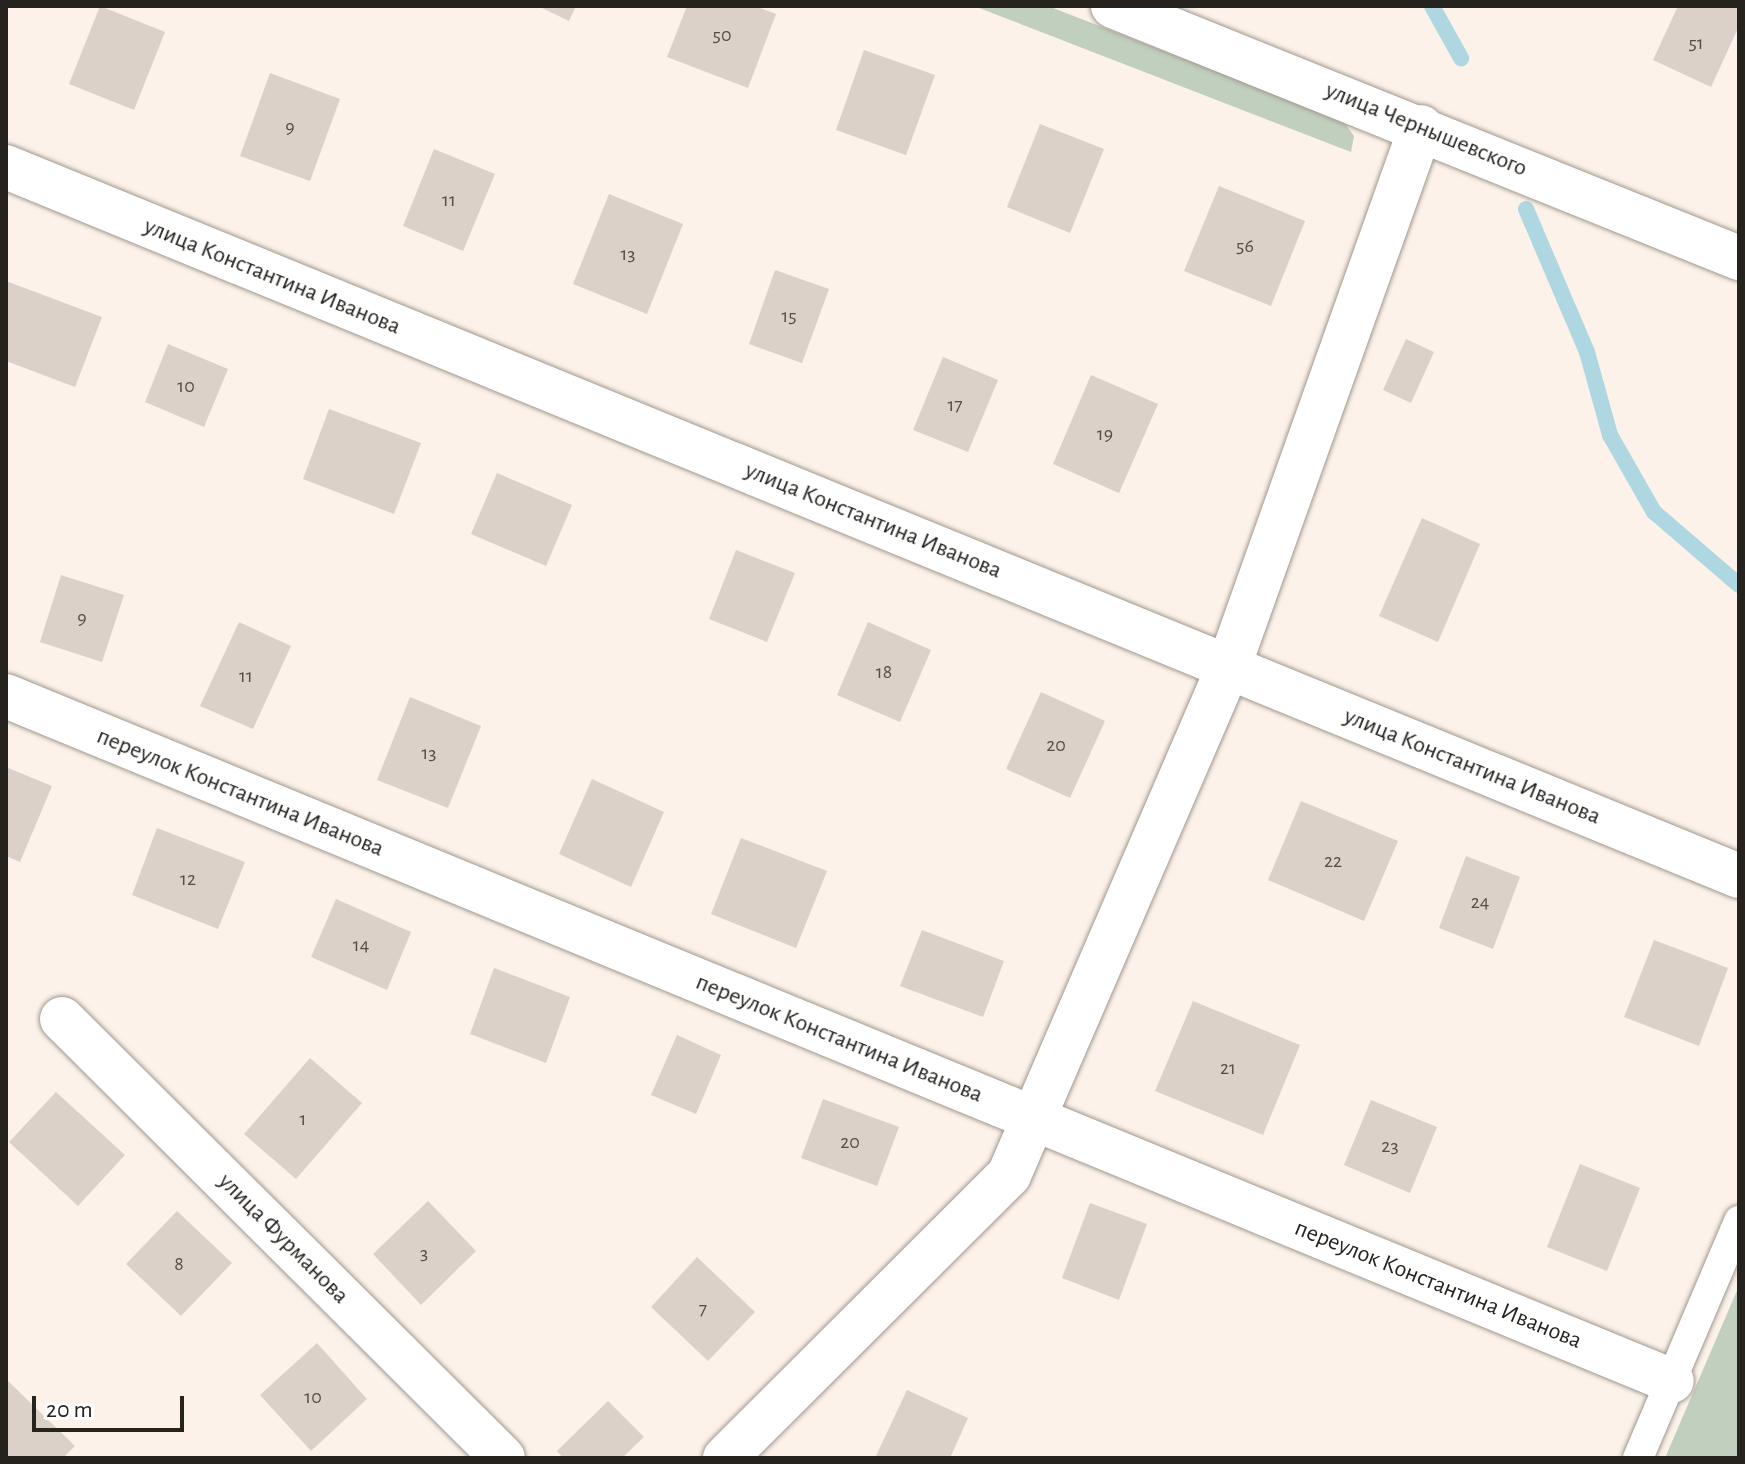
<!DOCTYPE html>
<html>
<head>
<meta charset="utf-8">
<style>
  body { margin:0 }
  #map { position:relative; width:1745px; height:1464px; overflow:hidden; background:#fcf2e9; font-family:"Alegreya Sans",sans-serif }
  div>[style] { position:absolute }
  .green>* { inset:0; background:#c0cfbe }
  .stream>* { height:16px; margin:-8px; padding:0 8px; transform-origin:8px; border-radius:8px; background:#aed7e2 }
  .building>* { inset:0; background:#dbd1c8 }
  .roads { filter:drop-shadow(0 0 2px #a0978e) drop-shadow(0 0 2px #a0978e) }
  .service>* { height:30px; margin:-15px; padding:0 15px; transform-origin:15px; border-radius:15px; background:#fff }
  .minor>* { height:44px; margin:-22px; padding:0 22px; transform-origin:22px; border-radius:22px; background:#fff }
  .tertiary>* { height:44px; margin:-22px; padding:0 22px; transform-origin:22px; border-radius:22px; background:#fff }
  span { translate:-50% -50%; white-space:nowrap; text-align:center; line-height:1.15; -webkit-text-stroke:8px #fff; paint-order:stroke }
  .number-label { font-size:20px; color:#534e49 }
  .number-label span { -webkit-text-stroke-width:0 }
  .street-label { font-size:24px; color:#26231f }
  .frame { position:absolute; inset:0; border:8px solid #26231f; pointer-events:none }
  .scale { position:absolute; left:32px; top:1396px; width:152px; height:36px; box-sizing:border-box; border:4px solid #26231f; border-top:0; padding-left:10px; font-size:24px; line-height:28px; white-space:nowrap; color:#26231f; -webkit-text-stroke:6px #fff; paint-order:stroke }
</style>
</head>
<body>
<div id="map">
  <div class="green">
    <div style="clip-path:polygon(974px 6px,1048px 6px,1343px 121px,1354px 136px,1351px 152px)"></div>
    <div style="clip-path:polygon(1739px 1286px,1739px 1458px,1665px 1458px)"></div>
  </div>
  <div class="stream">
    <div style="left:1432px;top:6px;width:60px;rotate:60.9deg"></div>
    <div style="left:1526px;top:209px;width:155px;rotate:66.9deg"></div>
    <div style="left:1587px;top:352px;width:86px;rotate:74.5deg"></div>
    <div style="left:1610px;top:435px;width:89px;rotate:60.3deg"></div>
    <div style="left:1654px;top:512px;width:112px;rotate:40.7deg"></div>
  </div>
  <div class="building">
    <div style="clip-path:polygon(100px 6px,165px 32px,134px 110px,69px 84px)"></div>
    <div style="clip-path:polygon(538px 6px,576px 6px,569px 21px)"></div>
    <div style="clip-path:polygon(687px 6px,755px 6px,776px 14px,748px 88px,667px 57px)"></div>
    <div style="clip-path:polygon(1678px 6px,1739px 6px,1739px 26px,1711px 87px,1653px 60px)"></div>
    <div style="clip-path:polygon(864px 50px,935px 75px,906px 155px,836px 130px)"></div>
    <div style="clip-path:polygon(270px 73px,340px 99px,310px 181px,240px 156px)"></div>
    <div style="clip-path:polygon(1040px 124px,1104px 149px,1070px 233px,1007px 207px)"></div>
    <div style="clip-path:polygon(434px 149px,495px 174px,463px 251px,403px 226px)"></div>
    <div style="clip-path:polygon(1219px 186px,1305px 221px,1271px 306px,1184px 271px)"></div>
    <div style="clip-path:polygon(609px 194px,683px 224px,647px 314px,573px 284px)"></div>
    <div style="clip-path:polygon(775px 270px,829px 289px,802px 363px,749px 344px)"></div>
    <div style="clip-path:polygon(6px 281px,102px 317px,75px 387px,6px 361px)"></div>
    <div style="clip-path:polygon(1406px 339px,1434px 352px,1411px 403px,1383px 390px)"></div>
    <div style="clip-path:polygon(168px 344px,228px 369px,204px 427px,145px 402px)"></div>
    <div style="clip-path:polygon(943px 357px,998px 380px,968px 452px,913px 430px)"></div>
    <div style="clip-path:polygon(1091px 375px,1158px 404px,1119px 493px,1053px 464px)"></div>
    <div style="clip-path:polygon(329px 409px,421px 443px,394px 514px,303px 479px)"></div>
    <div style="clip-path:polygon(497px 473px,572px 505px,546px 566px,471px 534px)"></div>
    <div style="clip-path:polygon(1422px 518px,1480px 544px,1438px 642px,1379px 616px)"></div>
    <div style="clip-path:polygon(736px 550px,795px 573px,767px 642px,709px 619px)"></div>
    <div style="clip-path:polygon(61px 575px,124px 595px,102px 662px,40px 642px)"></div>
    <div style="clip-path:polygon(239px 622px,291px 646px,253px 729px,200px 706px)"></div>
    <div style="clip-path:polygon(868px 622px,931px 650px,900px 722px,837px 695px)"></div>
    <div style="clip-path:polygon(1041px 692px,1105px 721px,1070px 798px,1006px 769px)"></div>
    <div style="clip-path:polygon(410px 697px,481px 726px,448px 808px,377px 780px)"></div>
    <div style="clip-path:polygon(6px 767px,52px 786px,20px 862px,6px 856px)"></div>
    <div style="clip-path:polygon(592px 779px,664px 812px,631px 887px,559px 854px)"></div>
    <div style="clip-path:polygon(1301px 801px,1398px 841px,1364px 921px,1268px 880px)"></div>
    <div style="clip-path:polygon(157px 828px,245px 862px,218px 929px,132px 895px)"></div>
    <div style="clip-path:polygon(741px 838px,827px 871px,796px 948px,711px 914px)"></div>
    <div style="clip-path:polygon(1466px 856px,1520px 877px,1493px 949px,1439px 928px)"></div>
    <div style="clip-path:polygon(336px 899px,411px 932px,387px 990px,311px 957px)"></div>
    <div style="clip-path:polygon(922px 930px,1004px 961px,983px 1017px,900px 986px)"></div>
    <div style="clip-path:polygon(1654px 940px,1728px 968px,1699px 1046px,1624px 1017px)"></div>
    <div style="clip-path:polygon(494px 968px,570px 997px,546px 1063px,470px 1034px)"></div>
    <div style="clip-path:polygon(1193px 1001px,1300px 1045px,1263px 1135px,1155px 1091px)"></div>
    <div style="clip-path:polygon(677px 1035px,721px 1055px,696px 1114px,651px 1095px)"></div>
    <div style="clip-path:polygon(310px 1058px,362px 1103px,296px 1179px,244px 1134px)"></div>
    <div style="clip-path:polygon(56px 1092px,125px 1155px,78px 1206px,9px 1142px)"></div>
    <div style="clip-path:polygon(823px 1099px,899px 1127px,877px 1186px,801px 1158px)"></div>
    <div style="clip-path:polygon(1371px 1100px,1437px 1127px,1410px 1193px,1344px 1165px)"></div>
    <div style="clip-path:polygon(1580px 1164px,1640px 1188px,1607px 1271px,1547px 1247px)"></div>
    <div style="clip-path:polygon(428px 1201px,476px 1251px,421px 1305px,373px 1254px)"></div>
    <div style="clip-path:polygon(1090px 1203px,1147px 1224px,1119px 1300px,1062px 1278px)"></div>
    <div style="clip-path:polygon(177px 1211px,232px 1263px,181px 1316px,126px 1264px)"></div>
    <div style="clip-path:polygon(697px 1257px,755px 1312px,708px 1361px,651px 1307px)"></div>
    <div style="clip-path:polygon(317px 1343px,367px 1399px,311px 1451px,260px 1395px)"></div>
    <div style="clip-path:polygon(6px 1379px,75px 1446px,63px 1458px,6px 1458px)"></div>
    <div style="clip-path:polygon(907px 1390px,968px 1418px,950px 1458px,875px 1458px)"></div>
    <div style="clip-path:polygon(608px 1401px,644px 1437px,622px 1458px,563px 1458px,557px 1451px)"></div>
  </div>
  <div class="roads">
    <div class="service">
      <div style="left:1638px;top:1458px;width:258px;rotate:-66.9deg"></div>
    </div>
    <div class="minor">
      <div style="left:6px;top:167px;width:1872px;rotate:22.25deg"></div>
      <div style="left:6px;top:696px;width:1801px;rotate:22.35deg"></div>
      <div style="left:62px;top:1019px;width:622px;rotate:44.87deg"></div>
      <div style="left:725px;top:1458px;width:401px;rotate:-44.9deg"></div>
      <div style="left:1009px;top:1175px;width:555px;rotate:-66.63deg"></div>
      <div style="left:1229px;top:666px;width:572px;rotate:-70.39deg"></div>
    </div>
    <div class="tertiary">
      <div style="left:1113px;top:6px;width:675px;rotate:21.93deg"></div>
    </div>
  </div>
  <div class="number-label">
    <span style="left:722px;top:35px">50</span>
    <span style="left:1696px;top:43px">51</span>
    <span style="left:290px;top:127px">9</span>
    <span style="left:449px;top:200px">11</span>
    <span style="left:1245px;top:246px">56</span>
    <span style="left:628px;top:254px">13</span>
    <span style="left:789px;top:316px">15</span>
    <span style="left:186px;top:386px">10</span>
    <span style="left:955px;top:405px">17</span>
    <span style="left:1105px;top:434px">19</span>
    <span style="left:82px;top:618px">9</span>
    <span style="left:884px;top:672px">18</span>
    <span style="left:246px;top:676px">11</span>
    <span style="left:1056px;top:745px">20</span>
    <span style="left:429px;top:753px">13</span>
    <span style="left:1333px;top:861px">22</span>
    <span style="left:188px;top:879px">12</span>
    <span style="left:1480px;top:902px">24</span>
    <span style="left:361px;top:945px">14</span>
    <span style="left:1228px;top:1068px">21</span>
    <span style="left:303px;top:1119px">1</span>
    <span style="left:850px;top:1142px">20</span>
    <span style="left:1390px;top:1146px">23</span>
    <span style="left:424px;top:1253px">3</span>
    <span style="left:179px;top:1264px">8</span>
    <span style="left:703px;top:1309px">7</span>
    <span style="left:313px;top:1397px">10</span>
  </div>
  <div class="street-label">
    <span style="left:1426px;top:130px;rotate:22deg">улица Чернышевского</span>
    <span style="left:272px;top:277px;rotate:22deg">улица Константина Иванова</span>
    <span style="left:873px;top:521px;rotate:22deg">улица Константина Иванова</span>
    <span style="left:1472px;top:767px;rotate:22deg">улица Константина Иванова</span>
    <span style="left:240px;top:793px;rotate:22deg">переулок Константина Иванова</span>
    <span style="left:839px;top:1039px;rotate:22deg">переулок Константина Иванова</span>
    <span style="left:283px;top:1239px;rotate:45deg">улица Фурманова</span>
    <span style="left:1438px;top:1285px;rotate:22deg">переулок Константина Иванова</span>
  </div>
  <div class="frame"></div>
  <div class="scale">20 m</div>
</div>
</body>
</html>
